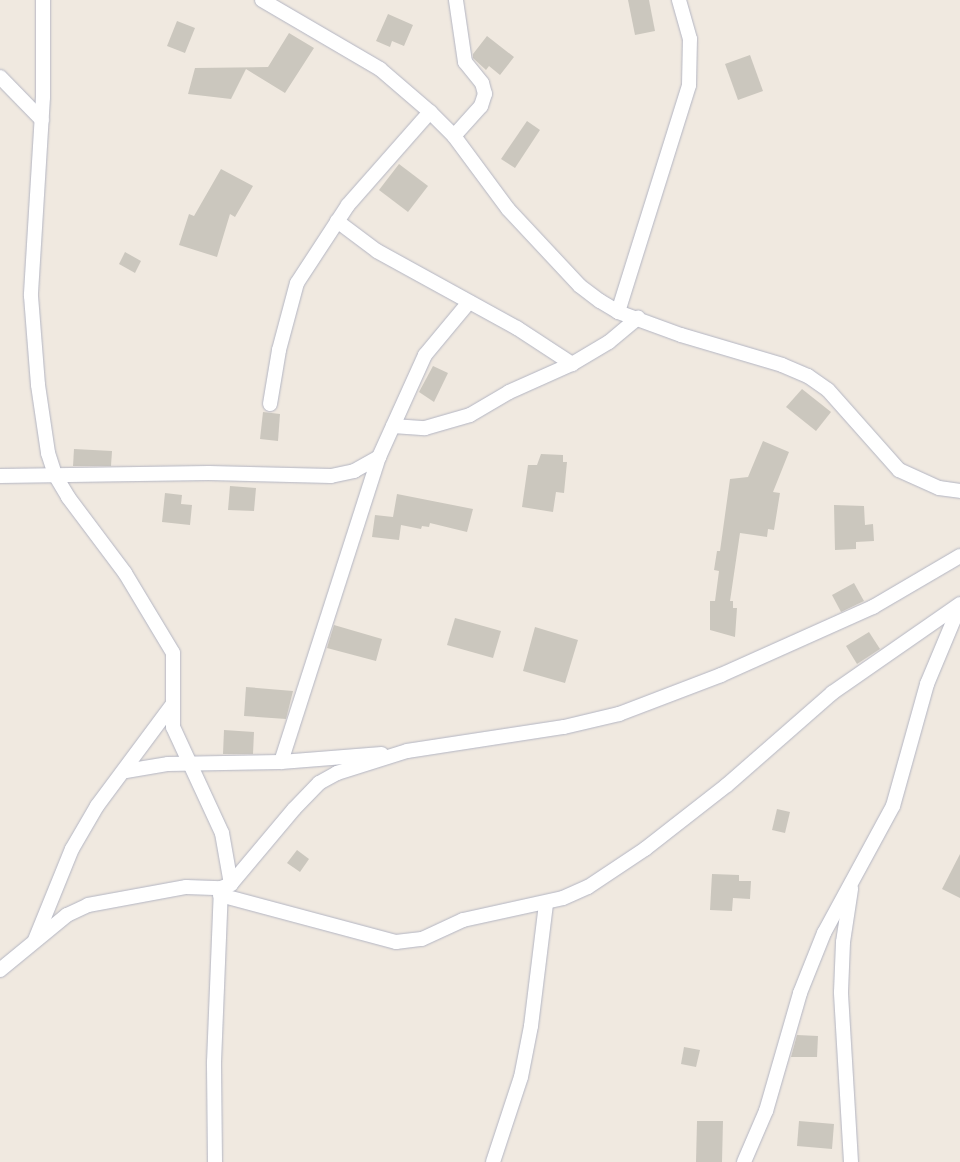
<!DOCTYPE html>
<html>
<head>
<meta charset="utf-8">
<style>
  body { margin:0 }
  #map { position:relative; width:960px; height:1162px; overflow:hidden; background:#f0e9e0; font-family:"Exo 2",sans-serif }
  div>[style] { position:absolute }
  .building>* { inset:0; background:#cbc7be }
  .roads { filter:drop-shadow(0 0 1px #b3b5c2) drop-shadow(0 0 1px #b3b5c2) }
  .street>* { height:14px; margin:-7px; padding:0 7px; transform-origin:7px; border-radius:7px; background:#fff }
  span { translate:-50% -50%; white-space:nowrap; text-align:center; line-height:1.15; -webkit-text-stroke:4.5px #fff; paint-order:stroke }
</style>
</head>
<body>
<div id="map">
  <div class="building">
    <div style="clip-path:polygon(628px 0,649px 0,655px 31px,635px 35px)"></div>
    <div style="clip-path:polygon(388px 14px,413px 25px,404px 46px,392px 41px,390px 47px,376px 41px)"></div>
    <div style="clip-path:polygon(177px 21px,195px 28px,185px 53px,167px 46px)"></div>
    <div style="clip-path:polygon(289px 33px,314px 48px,285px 93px,246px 69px,231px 99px,188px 94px,195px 68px,268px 67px)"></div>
    <div style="clip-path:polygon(487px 36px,514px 57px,500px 75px,489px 66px,486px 70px,473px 58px,473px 54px)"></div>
    <div style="clip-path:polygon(750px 55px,763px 91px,738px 100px,725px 64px)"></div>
    <div style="clip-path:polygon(527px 121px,540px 130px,515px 168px,501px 159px)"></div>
    <div style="clip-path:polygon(399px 164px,428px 186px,408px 212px,379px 190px)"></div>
    <div style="clip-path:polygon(221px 169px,253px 186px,235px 217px,230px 214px,217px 257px,179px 245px,189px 214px,194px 216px)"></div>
    <div style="clip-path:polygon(125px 252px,141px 261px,135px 273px,119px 264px)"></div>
    <div style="clip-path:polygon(433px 366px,448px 373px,434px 402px,419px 392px)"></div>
    <div style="clip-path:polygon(802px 389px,831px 412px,816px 431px,786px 407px)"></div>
    <div style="clip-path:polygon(263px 412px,280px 414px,278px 441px,260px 439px)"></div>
    <div style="clip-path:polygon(763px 441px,789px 452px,773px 492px,780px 493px,774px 530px,768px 529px,767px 537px,740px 533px,730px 601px,733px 601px,733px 608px,737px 608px,735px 637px,710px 630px,710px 601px,715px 601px,719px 571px,714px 570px,717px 551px,720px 551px,730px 479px,748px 477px)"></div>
    <div style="clip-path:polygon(74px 449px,112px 451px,111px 466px,73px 466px)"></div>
    <div style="clip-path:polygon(541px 454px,563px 455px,563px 462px,567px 462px,564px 493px,556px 492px,553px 512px,522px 507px,528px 465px,537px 465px)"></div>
    <div style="clip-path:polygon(230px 486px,256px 488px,254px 511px,228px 510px)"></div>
    <div style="clip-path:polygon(165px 493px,182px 495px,181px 504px,192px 505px,190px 525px,162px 522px)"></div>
    <div style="clip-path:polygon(397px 494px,473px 509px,467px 532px,430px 523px,429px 527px,422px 526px,421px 529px,401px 525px,399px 540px,372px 537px,375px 515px,393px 517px)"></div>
    <div style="clip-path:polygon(834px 505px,864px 506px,865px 525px,873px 524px,874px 541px,856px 542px,856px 549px,835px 550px)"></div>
    <div style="clip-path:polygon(854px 583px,864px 601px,841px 612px,832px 595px)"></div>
    <div style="clip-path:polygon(455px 618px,501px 631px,493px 658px,447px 645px)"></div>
    <div style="clip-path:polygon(334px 625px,382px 639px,376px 661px,327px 648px)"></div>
    <div style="clip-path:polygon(535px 627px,578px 640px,565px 683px,523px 671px)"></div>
    <div style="clip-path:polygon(869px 632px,880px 649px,857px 664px,846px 646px)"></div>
    <div style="clip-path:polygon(246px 687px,293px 691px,286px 719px,244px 716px)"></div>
    <div style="clip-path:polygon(224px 730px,254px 732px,253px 754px,223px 754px)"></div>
    <div style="clip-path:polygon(777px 809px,790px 812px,785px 833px,772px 830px)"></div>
    <div style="clip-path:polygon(297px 850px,309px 859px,300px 872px,287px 863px)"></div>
    <div style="clip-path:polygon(960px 854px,960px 898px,942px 889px)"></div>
    <div style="clip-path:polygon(712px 874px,739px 875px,739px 881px,751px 881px,750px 899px,733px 898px,732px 911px,710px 910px)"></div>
    <div style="clip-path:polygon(797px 1035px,818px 1036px,817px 1057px,791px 1057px)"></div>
    <div style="clip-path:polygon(684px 1047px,700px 1050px,696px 1067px,681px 1064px)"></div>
    <div style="clip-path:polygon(697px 1121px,723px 1121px,722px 1162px,696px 1162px)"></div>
    <div style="clip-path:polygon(799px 1121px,834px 1124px,832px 1149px,797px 1146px)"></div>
  </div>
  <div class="roads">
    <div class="street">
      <div style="left:43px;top:0;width:97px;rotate:90deg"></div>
      <div style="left:43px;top:97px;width:199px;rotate:93.5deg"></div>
      <div style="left:31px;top:296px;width:89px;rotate:85.5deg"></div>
      <div style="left:38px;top:385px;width:69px;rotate:81.6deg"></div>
      <div style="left:48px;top:453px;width:23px;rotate:72deg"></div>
      <div style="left:55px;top:475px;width:26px;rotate:59deg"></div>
      <div style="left:68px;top:497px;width:95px;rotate:53.1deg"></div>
      <div style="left:125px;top:573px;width:93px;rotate:59deg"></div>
      <div style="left:173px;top:653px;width:74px;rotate:90deg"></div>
      <div style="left:173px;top:727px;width:117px;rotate:65.2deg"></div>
      <div style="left:222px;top:833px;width:52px;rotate:80deg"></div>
      <div style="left:262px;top:0;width:137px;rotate:30.3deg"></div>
      <div style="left:380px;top:69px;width:66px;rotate:40.7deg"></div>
      <div style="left:430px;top:112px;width:34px;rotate:45deg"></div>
      <div style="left:454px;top:136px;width:91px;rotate:53.5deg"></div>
      <div style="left:508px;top:209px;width:105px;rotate:46.9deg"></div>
      <div style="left:580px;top:286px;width:25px;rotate:37deg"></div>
      <div style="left:600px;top:301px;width:21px;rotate:31deg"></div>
      <div style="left:618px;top:312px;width:67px;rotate:20.1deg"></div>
      <div style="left:681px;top:335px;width:105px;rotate:16.5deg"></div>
      <div style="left:782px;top:365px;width:28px;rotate:23deg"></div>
      <div style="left:808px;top:376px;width:24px;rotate:35deg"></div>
      <div style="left:828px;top:390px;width:107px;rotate:48.4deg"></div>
      <div style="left:899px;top:470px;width:44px;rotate:24.2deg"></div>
      <div style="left:939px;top:488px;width:21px;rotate:8deg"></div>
      <div style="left:0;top:77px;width:60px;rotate:45.7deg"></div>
      <div style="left:454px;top:136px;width:40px;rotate:-48deg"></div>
      <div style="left:481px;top:106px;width:13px;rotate:-72deg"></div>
      <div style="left:485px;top:94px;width:11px;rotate:-105deg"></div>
      <div style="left:482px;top:83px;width:27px;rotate:-129deg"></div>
      <div style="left:465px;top:62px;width:63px;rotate:-98.3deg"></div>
      <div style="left:337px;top:221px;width:50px;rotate:36.9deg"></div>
      <div style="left:377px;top:251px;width:160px;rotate:28.8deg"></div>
      <div style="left:517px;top:328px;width:66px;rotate:33.2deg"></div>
      <div style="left:618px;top:312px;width:238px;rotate:-72.6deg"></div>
      <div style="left:689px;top:85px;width:46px;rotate:-88.8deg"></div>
      <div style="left:690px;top:39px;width:41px;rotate:-105.8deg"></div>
      <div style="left:270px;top:404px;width:55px;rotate:-80.5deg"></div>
      <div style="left:279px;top:350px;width:69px;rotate:-75deg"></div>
      <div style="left:297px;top:283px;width:93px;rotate:-56.8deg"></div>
      <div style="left:348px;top:205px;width:124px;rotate:-48.6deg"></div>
      <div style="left:393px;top:426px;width:32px;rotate:4deg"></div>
      <div style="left:425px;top:428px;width:47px;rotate:-16.1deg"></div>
      <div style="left:470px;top:415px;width:45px;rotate:-30.5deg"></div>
      <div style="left:509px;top:392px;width:69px;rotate:-24deg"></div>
      <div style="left:572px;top:364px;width:43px;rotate:-30.7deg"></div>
      <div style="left:609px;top:342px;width:38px;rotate:-40deg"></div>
      <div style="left:0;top:476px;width:209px;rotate:-0.8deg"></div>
      <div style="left:209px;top:473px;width:122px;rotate:1.4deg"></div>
      <div style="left:331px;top:476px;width:24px;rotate:-12deg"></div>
      <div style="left:354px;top:471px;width:29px;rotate:-29deg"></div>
      <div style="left:379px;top:457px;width:112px;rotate:-65.7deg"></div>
      <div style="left:425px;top:355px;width:69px;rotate:-50.3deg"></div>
      <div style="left:281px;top:762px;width:320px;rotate:-72.2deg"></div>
      <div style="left:126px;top:771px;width:43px;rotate:-9.5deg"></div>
      <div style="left:168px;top:764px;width:113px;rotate:-1deg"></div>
      <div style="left:281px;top:762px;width:101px;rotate:-4.5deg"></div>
      <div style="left:220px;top:895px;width:182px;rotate:15deg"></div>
      <div style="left:396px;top:942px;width:26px;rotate:-7deg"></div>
      <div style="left:422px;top:939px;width:45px;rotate:-24.9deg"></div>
      <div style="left:463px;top:920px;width:102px;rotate:-12.4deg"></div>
      <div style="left:563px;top:898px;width:27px;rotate:-24deg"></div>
      <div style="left:588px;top:887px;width:69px;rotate:-33.7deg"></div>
      <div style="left:645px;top:849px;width:104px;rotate:-38deg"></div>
      <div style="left:727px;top:785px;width:140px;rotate:-41.2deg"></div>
      <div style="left:832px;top:693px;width:156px;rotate:-34.8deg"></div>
      <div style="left:35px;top:940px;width:98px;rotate:-67.9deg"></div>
      <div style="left:72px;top:849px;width:50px;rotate:-59.8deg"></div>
      <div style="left:97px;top:806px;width:126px;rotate:-53.4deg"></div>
      <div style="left:0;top:970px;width:87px;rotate:-39.4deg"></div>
      <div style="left:67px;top:915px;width:23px;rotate:-25deg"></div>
      <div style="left:88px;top:905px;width:100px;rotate:-10.4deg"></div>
      <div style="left:186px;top:887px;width:35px;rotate:2deg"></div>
      <div style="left:221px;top:888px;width:11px;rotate:-22deg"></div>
      <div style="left:231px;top:884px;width:98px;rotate:-50deg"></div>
      <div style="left:294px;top:809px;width:36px;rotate:-46deg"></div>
      <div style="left:319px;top:783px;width:21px;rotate:-29deg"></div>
      <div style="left:337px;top:773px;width:73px;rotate:-17.4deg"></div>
      <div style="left:407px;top:751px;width:159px;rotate:-8.7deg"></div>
      <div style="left:564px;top:727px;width:57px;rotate:-13.3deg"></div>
      <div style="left:619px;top:714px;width:109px;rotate:-20.9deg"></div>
      <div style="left:721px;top:675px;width:167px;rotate:-24.1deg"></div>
      <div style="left:873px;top:607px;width:101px;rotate:-30.4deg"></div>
      <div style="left:215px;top:1162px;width:100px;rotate:-90.6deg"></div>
      <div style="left:214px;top:1062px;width:174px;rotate:-87.7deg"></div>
      <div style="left:493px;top:1162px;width:89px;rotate:-71.8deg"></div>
      <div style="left:521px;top:1077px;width:52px;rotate:-78.9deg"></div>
      <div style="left:531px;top:1026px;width:123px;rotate:-83deg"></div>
      <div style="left:744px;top:1162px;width:56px;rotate:-66.7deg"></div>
      <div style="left:766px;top:1111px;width:123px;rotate:-73.9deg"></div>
      <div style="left:800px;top:993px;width:65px;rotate:-68.2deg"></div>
      <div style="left:824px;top:933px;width:145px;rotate:-61.5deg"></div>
      <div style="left:893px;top:806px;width:127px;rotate:-74.4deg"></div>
      <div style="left:927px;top:684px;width:86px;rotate:-67.3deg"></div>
      <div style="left:851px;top:1162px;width:170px;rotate:-93.4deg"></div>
      <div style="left:841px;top:992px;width:50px;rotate:-87.7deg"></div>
      <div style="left:843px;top:942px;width:54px;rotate:-81.4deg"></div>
    </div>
  </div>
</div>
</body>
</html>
